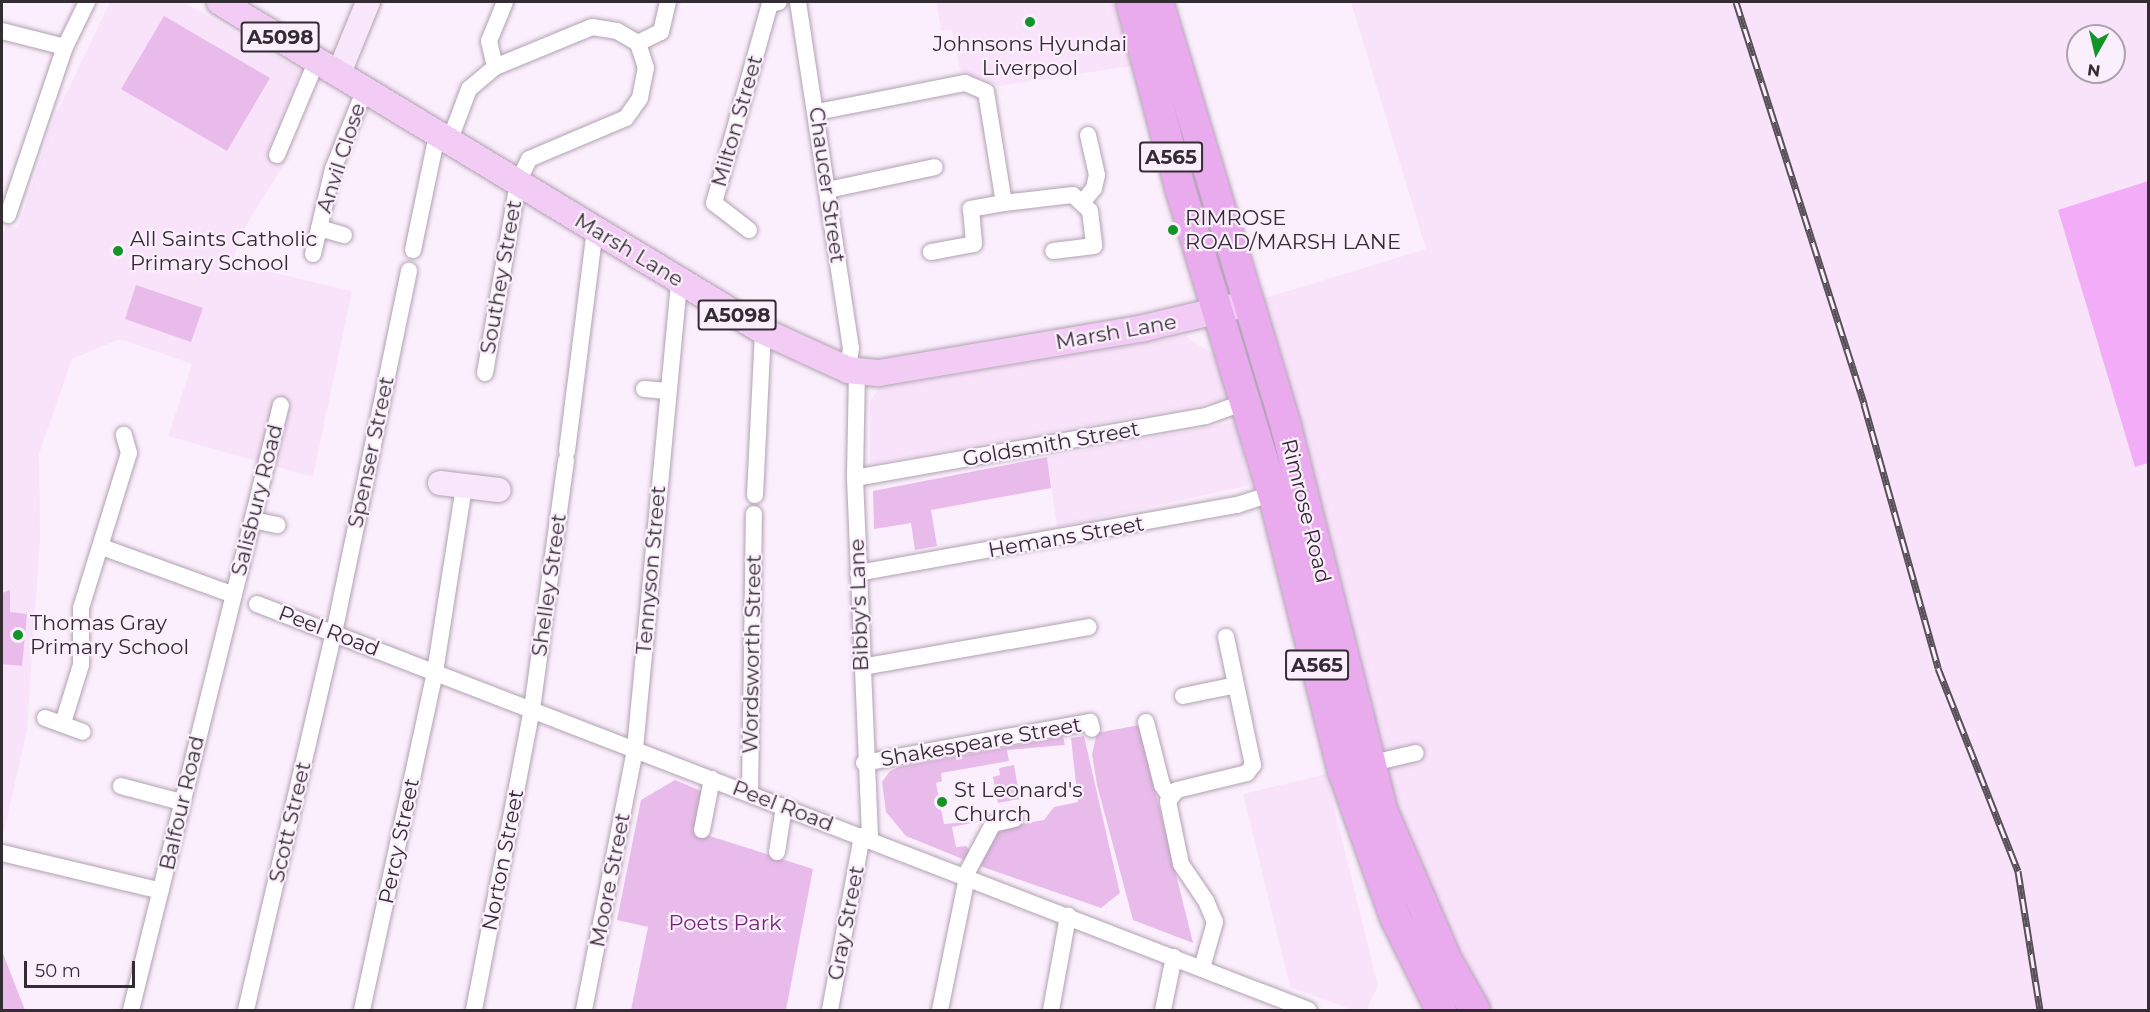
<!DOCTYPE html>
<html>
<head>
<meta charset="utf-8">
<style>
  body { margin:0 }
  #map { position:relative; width:2150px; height:1012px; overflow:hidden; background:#fceffd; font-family:Montserrat,sans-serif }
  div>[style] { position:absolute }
  .built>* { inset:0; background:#f9e3fa }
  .green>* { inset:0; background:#e8bbeb }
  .water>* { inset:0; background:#f3adf8 }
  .roads { filter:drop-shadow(0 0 2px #b1a1b2) drop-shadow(0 0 2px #b1a1b2) }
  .street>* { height:16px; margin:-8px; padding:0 8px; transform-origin:8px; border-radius:8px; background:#fff }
  .secondary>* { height:24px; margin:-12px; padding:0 12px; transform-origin:12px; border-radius:12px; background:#f8e6fa }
  .primary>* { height:26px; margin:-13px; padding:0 13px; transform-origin:13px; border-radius:13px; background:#f2ccf5 }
  .highway>* { height:30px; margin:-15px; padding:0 15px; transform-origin:15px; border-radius:15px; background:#e9aaee }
  .rail>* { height:7px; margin-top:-3.5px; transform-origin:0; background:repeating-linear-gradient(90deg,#fceffd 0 14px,#575058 0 28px); box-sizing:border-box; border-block:2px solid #575058 }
  .dots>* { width:16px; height:16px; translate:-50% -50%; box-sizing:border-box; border:3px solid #fceffd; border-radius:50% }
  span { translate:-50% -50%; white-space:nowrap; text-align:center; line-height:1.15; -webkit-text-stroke:4.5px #fceffd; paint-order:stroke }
  .shield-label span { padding:2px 4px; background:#fceffd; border:2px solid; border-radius:4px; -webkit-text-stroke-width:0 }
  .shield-label { font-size:20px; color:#332d33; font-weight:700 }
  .poi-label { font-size:21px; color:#332d33 }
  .left { translate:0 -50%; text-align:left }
  .street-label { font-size:21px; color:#332d33 }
  .park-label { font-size:21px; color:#75257c }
  .frame { position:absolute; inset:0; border:3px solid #332d33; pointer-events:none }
  .north { position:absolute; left:2066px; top:24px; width:60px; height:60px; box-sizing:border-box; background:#fceffd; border:2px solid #aca1ac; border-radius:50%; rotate:188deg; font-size:16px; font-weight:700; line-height:24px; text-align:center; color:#332d33 }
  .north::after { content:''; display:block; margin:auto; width:21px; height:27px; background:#139427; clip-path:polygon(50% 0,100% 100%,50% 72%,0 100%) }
  .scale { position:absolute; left:24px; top:961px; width:111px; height:27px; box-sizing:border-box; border:3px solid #332d33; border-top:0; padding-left:8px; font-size:18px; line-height:21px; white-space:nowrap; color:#332d33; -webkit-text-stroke:4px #fceffd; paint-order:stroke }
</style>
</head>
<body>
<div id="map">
  <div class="built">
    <div style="clip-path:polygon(110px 2px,184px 2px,301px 71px,268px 152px,286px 161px,239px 237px,233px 263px,352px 291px,313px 477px,168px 436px,192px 364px,120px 339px,72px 359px,39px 454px,40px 540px,27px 730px,2px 840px,2px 238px,6px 225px,18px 228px,53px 121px)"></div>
    <div style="clip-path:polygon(936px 2px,1113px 2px,1131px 66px,999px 86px,960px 71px,952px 30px,941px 31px)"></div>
    <div style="clip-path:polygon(evenodd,1351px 2px,2148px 2px,2148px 1010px,1475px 1010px,1401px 862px,1249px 303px,1426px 249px,1351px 2px,2078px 36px,2114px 36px,2114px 72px,2078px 72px,2078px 36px)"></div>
    <div style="clip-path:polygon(1185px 336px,1218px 357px,1228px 400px,870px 464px,870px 401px,879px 388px)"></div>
    <div style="clip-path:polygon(1235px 422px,1251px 485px,1057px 527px,1047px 457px)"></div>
    <div style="clip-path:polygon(1326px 774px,1378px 986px,1366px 1010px,1353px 1010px,1290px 987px,1243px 794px)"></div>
  </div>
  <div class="green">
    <div style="clip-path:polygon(164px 16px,270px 78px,227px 151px,121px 89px)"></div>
    <div style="clip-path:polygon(136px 285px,203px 308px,191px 342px,125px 319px)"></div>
    <div style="clip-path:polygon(1047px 457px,1051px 488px,931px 510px,937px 546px,915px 550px,911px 523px,874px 529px,873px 491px)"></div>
    <div style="clip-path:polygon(10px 590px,10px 612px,27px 614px,22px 666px,2px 664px,2px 593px)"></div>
    <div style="clip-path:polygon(1139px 725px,1193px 943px,1133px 920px,1097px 785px,1092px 754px,1097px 733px)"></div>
    <div style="clip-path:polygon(1084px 736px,1120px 893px,1101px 908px,977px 865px,996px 828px,1044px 820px,1054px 807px,1078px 802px,1071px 738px)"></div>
    <div style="clip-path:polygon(1063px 737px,1065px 745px,1007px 750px,1009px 761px,941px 773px,942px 781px,936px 783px,944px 824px,982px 821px,952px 827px,956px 847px,966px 846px,970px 851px,965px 860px,906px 836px,886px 812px,882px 782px,890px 771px,899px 767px)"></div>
    <div style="clip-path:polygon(1014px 765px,1020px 799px,998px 803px,993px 777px,1000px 775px,999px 768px)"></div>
    <div style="clip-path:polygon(675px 780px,701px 791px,694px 831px,813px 869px,786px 1010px,631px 1010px,648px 927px,617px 920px,641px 800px)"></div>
    <div style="clip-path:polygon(2px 951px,25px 1010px,2px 1010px)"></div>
  </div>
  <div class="water">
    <div style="clip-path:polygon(2148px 181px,2148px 463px,2135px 467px,2058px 210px)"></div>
  </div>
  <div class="roads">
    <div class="street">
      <div style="left:798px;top:2px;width:350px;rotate:81.3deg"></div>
      <div style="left:851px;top:348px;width:22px;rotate:98deg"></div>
      <div style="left:2px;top:31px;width:65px;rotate:14.3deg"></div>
      <div style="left:638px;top:43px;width:25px;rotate:-26deg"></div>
      <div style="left:661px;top:32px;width:31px;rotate:-77deg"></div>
      <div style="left:495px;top:67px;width:27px;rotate:-103deg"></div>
      <div style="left:489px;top:41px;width:42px;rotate:-67.7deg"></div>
      <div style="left:817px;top:112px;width:151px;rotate:-11.1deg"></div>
      <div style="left:965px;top:83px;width:23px;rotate:23deg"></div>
      <div style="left:986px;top:92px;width:112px;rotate:80.8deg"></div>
      <div style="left:1004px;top:203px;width:34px;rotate:170deg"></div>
      <div style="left:971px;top:209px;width:35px;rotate:85deg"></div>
      <div style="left:974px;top:244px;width:44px;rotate:169.5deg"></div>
      <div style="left:449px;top:142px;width:57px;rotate:-69.3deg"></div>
      <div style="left:469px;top:89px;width:34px;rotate:-40deg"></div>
      <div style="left:495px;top:67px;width:105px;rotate:-22.4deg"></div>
      <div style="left:592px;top:27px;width:25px;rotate:9deg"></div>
      <div style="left:617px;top:31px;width:24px;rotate:30deg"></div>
      <div style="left:277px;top:155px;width:103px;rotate:-67.2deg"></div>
      <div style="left:828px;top:190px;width:109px;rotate:-12.1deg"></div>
      <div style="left:1004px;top:203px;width:69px;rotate:-6.6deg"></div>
      <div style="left:1073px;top:195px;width:23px;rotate:43deg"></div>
      <div style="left:1090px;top:211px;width:35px;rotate:83deg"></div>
      <div style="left:1094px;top:246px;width:41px;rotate:173deg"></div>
      <div style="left:1082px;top:203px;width:19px;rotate:-51deg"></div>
      <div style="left:1094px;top:188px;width:13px;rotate:-77deg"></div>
      <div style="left:1097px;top:175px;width:41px;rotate:-102.7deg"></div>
      <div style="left:8px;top:215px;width:177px;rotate:-71.3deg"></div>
      <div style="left:65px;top:47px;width:50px;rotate:-63.9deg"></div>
      <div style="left:319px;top:228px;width:26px;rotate:16deg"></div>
      <div style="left:749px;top:230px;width:44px;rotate:-142.4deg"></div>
      <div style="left:714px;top:203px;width:207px;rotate:-74.3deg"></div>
      <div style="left:770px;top:4px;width:9px;rotate:-13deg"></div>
      <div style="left:413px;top:250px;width:117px;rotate:-78.2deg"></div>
      <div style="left:313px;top:254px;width:87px;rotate:-76.8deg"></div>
      <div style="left:333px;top:169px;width:86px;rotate:-68.2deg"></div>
      <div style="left:857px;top:371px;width:107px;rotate:91.1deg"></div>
      <div style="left:855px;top:478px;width:361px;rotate:87.6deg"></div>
      <div style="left:485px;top:373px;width:194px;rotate:-80.2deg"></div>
      <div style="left:518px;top:182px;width:25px;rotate:-64deg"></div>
      <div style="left:529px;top:159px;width:105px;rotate:-22.9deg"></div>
      <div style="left:626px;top:118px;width:24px;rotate:-55deg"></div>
      <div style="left:640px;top:98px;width:31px;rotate:-79deg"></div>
      <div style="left:646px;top:68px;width:26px;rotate:-108deg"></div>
      <div style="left:644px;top:389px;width:23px;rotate:5deg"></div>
      <div style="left:567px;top:451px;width:223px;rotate:-82.8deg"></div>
      <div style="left:855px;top:478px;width:356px;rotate:-10deg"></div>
      <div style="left:1206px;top:416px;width:41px;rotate:-19.7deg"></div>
      <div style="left:755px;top:495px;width:164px;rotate:-87.2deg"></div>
      <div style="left:253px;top:520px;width:25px;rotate:12deg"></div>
      <div style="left:102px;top:547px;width:140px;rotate:20deg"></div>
      <div style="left:858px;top:573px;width:385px;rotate:-10.2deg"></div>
      <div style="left:1237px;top:505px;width:38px;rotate:-18deg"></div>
      <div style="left:257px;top:604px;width:1127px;rotate:21.12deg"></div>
      <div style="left:862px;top:667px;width:230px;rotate:-10deg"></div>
      <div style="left:1183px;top:696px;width:54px;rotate:-11.7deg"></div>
      <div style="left:45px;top:718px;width:40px;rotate:20.2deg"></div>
      <div style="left:1146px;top:722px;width:65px;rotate:75.7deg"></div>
      <div style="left:1162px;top:785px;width:14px;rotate:56deg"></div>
      <div style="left:63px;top:723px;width:61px;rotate:-72.8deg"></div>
      <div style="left:81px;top:665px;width:57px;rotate:-90deg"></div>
      <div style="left:81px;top:608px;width:162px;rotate:-72.8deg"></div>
      <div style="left:129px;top:453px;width:19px;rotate:-106deg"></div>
      <div style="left:864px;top:763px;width:230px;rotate:-10.3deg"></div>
      <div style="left:1090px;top:722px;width:7px;rotate:74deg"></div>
      <div style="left:1364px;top:765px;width:53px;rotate:-13deg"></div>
      <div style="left:121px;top:786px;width:62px;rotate:14.9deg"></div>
      <div style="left:750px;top:794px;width:280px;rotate:-89.2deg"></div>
      <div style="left:702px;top:830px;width:52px;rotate:-78.9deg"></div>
      <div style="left:777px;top:852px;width:46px;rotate:-81.2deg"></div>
      <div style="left:2px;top:853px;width:163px;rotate:13.4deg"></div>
      <div style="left:965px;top:876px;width:59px;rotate:-61.7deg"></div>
      <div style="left:993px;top:824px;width:22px;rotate:-13deg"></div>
      <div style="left:1202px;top:968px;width:48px;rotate:-74.2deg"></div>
      <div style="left:1215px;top:922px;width:23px;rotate:-113deg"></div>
      <div style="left:1206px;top:901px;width:45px;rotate:-124deg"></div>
      <div style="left:1181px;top:864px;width:64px;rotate:-101.7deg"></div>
      <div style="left:1168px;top:801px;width:14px;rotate:-51deg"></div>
      <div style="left:1177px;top:790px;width:72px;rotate:-13.7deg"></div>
      <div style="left:1247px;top:773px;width:10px;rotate:-53deg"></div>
      <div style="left:1253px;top:765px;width:131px;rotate:-101.9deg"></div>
      <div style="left:131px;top:1010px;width:623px;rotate:-76.08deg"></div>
      <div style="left:246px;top:1010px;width:387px;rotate:-76.9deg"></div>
      <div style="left:334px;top:633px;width:370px;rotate:-78.3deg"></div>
      <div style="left:362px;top:1010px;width:346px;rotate:-77.8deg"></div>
      <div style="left:435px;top:672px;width:188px;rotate:-81.1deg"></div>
      <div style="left:474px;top:1010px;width:307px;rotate:-79.1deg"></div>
      <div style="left:532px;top:709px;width:251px;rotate:-82.2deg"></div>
      <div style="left:584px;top:1010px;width:266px;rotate:-78.9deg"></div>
      <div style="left:635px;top:749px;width:471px;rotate:-84.6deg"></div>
      <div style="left:830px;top:1010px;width:177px;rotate:-79.6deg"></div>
      <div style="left:940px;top:1010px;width:136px;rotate:-78.5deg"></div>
      <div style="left:1051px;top:1010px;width:96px;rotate:-79.7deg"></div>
      <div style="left:1163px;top:1010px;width:54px;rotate:-78.3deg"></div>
    </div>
    <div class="secondary">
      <div style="left:339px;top:73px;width:77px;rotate:-67.8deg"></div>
      <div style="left:440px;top:483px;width:59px;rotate:6.8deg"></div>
    </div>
    <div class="primary">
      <div style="left:220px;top:2px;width:635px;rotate:31.21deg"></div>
      <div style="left:763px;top:331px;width:94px;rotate:24.6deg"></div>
      <div style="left:848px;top:370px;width:31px;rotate:6deg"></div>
      <div style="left:879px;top:373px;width:269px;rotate:-9.6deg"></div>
      <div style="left:1144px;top:328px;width:96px;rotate:-13.3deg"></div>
    </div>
    <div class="highway">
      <div style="left:1131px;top:2px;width:196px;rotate:75.2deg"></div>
      <div style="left:1181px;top:191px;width:316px;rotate:73.1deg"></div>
      <div style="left:1273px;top:493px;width:287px;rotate:75.9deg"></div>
      <div style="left:1343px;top:771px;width:155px;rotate:70.4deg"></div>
      <div style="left:1395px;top:917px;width:104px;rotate:63.7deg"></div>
      <div style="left:1158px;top:2px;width:444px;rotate:73.2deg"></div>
      <div style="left:1286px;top:427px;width:395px;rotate:75.9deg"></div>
      <div style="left:1382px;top:810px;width:164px;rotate:66.7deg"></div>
      <div style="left:1447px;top:961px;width:56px;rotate:60.3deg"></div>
    </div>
  </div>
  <div class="rail">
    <div style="left:1736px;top:2px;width:422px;rotate:72.3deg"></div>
    <div style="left:1864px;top:404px;width:274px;rotate:74.3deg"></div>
    <div style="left:1938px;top:668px;width:218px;rotate:68.5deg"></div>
    <div style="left:2018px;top:871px;width:141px;rotate:81deg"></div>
  </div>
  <div class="dots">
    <div style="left:1030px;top:22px;background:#139427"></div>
    <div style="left:1173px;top:230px;background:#139427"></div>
    <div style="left:118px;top:251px;background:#139427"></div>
    <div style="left:18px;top:635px;background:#139427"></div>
    <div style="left:942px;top:802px;background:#139427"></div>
  </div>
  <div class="shield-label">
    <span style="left:280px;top:37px">A5098</span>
    <span style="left:1171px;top:157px">A565</span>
    <span style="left:737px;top:315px">A5098</span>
    <span style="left:1317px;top:665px">A565</span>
  </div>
  <div class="poi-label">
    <span style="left:1030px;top:56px">Johnsons Hyundai<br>Liverpool</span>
    <span class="left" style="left:1185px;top:230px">RIMROSE<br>ROAD/MARSH LANE</span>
    <span class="left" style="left:130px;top:251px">All Saints Catholic<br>Primary School</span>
    <span class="left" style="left:30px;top:635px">Thomas Gray<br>Primary School</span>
    <span class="left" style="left:954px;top:802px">St Leonard's<br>Church</span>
  </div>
  <div class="street-label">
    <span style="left:737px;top:121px;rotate:-74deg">Milton Street</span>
    <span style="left:341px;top:158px;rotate:-72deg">Anvil Close</span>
    <span style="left:827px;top:185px;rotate:82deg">Chaucer Street</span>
    <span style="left:629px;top:250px;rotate:31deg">Marsh Lane</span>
    <span style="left:501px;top:277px;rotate:-80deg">Southey Street</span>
    <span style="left:1116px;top:332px;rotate:-10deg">Marsh Lane</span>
    <span style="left:1051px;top:444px;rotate:-10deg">Goldsmith Street</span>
    <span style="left:371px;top:452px;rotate:-78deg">Spenser Street</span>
    <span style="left:257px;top:500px;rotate:-76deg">Salisbury Road</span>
    <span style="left:1306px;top:511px;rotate:76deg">Rimrose Road</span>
    <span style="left:1066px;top:537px;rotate:-10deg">Hemans Street</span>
    <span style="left:651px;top:570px;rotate:-85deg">Tennyson Street</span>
    <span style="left:549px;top:585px;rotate:-82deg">Shelley Street</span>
    <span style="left:859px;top:605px;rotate:-92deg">Bibby's Lane</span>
    <span style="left:329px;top:631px;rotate:21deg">Peel Road</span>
    <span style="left:752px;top:654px;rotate:-89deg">Wordsworth Street</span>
    <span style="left:981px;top:742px;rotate:-10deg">Shakespeare Street</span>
    <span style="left:182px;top:803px;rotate:-77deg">Balfour Road</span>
    <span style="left:783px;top:806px;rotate:21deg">Peel Road</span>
    <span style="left:290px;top:822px;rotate:-77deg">Scott Street</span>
    <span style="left:399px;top:841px;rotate:-78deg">Percy Street</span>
    <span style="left:503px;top:860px;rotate:-79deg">Norton Street</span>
    <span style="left:610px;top:880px;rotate:-79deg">Moore Street</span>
    <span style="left:846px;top:923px;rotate:-79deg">Gray Street</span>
  </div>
  <div class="park-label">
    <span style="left:725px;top:923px">Poets Park</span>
  </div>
  <div class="frame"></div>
  <div class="north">N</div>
  <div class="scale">50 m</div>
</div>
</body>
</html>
